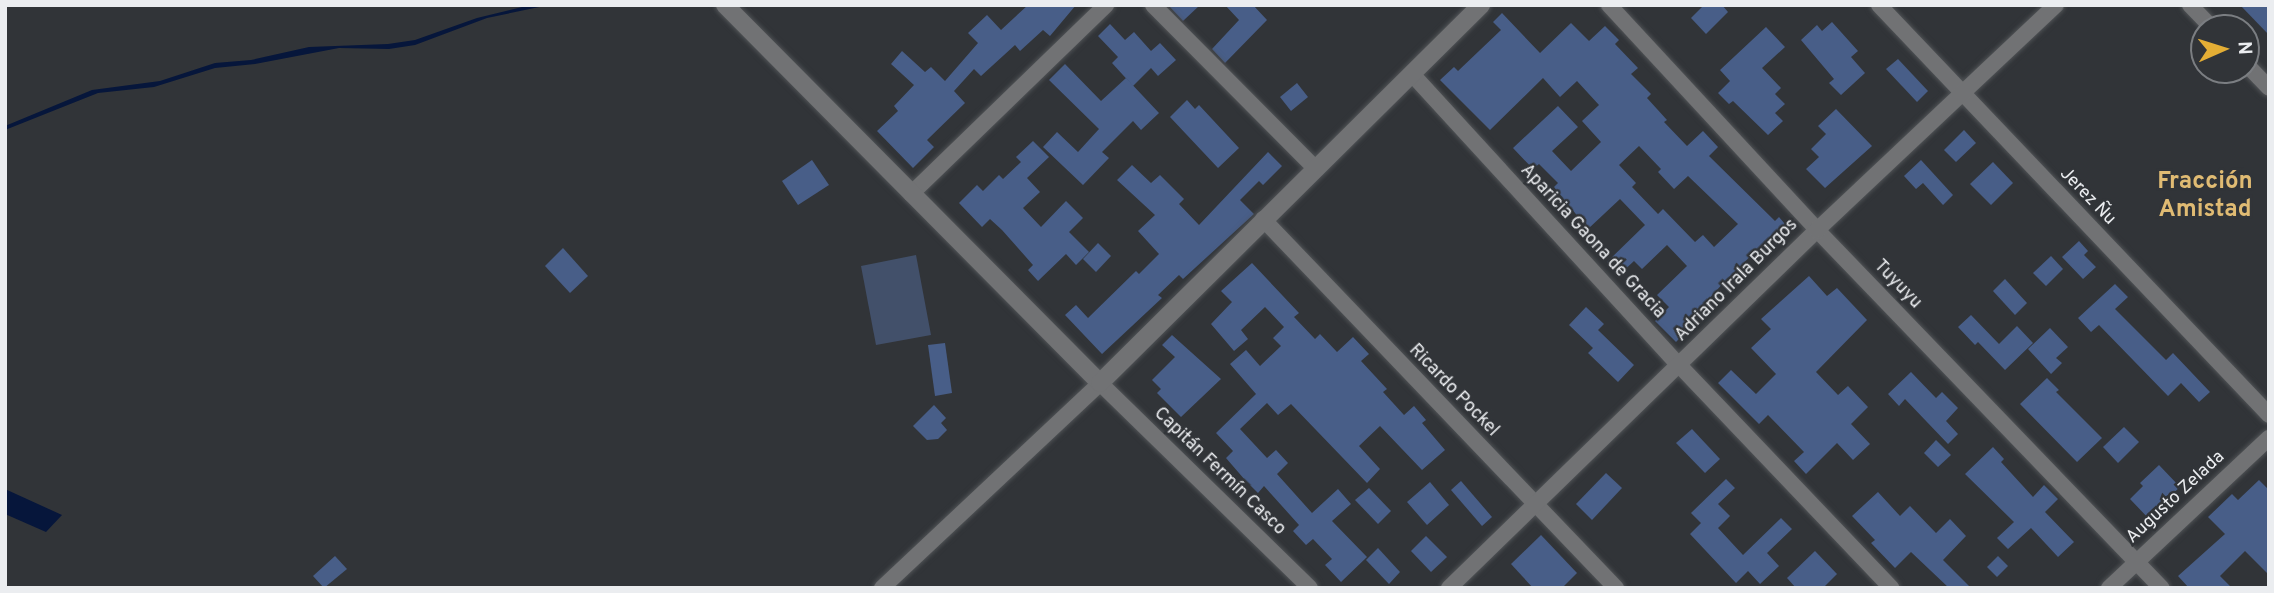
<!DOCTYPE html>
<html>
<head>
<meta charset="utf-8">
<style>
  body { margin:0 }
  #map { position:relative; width:2274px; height:593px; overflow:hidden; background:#313438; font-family:Overpass,sans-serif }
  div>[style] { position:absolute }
  .green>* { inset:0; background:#42506a }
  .water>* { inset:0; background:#06163b }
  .building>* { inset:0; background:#485e88 }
  .roads { filter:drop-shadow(0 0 2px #4f5255) drop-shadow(0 0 2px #4f5255) }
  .minor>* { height:16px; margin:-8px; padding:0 8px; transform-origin:8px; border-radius:8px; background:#717274 }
  .tertiary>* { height:18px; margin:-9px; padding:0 9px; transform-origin:9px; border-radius:9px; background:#717274 }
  span { translate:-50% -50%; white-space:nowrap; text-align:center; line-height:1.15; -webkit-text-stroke:5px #313438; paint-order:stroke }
  .street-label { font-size:18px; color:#ebedf0 }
  .district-label { font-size:24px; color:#e0bb73; font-weight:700 }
  .frame { position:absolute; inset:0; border:7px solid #ebedf0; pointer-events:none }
  .north { position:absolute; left:2190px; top:14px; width:70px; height:70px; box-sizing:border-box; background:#313438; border:2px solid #7b7e82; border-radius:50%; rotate:87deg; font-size:19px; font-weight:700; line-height:28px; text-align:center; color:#ebedf0 }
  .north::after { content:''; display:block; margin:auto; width:24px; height:32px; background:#e4ae35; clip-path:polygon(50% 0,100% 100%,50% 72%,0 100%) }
</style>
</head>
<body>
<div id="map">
  <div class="green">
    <div style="clip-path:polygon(916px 255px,931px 335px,876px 345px,861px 266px)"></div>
  </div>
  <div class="water">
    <div style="clip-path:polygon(530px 5px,544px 6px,487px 18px,415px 45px,389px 49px,339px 48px,255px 64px,215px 68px,154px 87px,98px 93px,5px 130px,5px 126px,92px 90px,160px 81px,215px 63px,251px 60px,309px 47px,388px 44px,415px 40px,477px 18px)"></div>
    <div style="clip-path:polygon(5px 489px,62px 515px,46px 532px,5px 514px)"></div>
  </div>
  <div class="building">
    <div style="clip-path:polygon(1028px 5px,1076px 5px,1050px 36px,1043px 30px,1020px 51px,1015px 45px,981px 76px,974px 69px,954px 91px,965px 103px,927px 140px,934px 147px,913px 168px,877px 131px,898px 111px,894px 106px,914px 85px,891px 64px,902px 51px,925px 72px,931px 67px,945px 81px,978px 43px,968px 33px,987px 15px,1001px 30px)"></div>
    <div style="clip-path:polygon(1168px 5px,1200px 5px,1183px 21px)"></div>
    <div style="clip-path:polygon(1225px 5px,1253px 5px,1267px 20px,1225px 63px,1212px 49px,1239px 20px)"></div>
    <div style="clip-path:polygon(1704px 5px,1722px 5px,1728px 12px,1706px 34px,1691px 18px)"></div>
    <div style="clip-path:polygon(2240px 5px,2269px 5px,2269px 35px)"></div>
    <div style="clip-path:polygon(evenodd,1502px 13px,1540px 53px,1571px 23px,1589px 41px,1605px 26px,1619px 40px,1615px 44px,1638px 68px,1631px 74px,1651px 94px,1647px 98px,1667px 120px,1664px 122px,1687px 146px,1703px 131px,1718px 147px,1709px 156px,1775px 221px,1779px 217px,1790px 230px,1766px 254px,1760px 247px,1727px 279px,1704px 304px,1708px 309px,1676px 342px,1655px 321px,1669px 307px,1657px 295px,1687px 266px,1667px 245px,1642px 269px,1634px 261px,1619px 275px,1607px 262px,1645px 225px,1620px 199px,1588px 229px,1554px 187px,1558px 183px,1539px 164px,1533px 169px,1513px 148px,1558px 106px,1578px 127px,1552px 151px,1571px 171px,1601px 142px,1582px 121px,1599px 105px,1577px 81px,1560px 97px,1543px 78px,1490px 130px,1440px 80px,1454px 67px,1458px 71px,1501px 30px,1493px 22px,1502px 13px,1639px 146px,1661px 169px,1658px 172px,1674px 189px,1688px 176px,1738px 224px,1714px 247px,1703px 235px,1695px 242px,1663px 209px,1658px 214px,1632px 187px,1636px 183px,1619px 165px,1639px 146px)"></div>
    <div style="clip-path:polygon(1832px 22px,1858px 51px,1851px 57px,1865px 73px,1841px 95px,1829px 83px,1834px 79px,1801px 40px,1817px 25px,1822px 31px)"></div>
    <div style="clip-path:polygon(1110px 24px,1125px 40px,1134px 32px,1151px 51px,1160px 43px,1176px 60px,1158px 76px,1151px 68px,1133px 86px,1112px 63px,1118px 57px,1098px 36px)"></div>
    <div style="clip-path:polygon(1766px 27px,1785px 47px,1762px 68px,1781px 88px,1775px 94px,1785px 104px,1775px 113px,1783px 121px,1768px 135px,1733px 101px,1729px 104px,1718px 93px,1730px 81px,1720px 70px)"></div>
    <div style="clip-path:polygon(1898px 59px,1928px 91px,1917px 102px,1886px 69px)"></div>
    <div style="clip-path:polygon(1065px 64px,1101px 101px,1126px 78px,1159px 113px,1141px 130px,1133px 121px,1102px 152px,1109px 158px,1083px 185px,1043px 147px,1057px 132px,1078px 152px,1099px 129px,1049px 80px)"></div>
    <div style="clip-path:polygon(1297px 83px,1308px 97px,1291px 111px,1280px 97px)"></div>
    <div style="clip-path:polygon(1187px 100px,1195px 109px,1199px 105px,1239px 148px,1218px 168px,1170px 117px)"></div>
    <div style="clip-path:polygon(1836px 109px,1872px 146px,1825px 188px,1806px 169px,1819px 157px,1811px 149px,1826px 134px,1818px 126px)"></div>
    <div style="clip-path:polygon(1964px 130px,1976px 143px,1956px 162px,1944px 150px)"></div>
    <div style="clip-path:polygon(1033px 141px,1049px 157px,1027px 178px,1040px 192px,1023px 208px,1041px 227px,1066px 201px,1083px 218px,1069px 232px,1089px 252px,1076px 265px,1066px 254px,1038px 281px,1028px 270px,1033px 265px,1002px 230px,990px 219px,982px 227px,959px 203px,977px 185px,983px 191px,999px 175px,1003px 179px,1021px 162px,1016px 157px)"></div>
    <div style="clip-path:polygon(1268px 152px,1282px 166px,1263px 185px,1259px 181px,1240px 200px,1254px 214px,1183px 279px,1179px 275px,1158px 295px,1162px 298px,1102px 354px,1065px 315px,1076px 305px,1088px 318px,1136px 271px,1139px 274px,1159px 254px,1138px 231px,1155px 215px,1117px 180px,1132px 165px,1151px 183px,1160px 175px,1184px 199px,1179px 204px,1199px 225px)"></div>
    <div style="clip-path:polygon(812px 160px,829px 185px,798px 205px,782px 181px)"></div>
    <div style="clip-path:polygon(1921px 160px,1953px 195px,1943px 205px,1923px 183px,1916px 189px,1904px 176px)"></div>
    <div style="clip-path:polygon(1993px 162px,2013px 183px,1991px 205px,1970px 184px)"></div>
    <div style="clip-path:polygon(2079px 241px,2088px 251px,2084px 255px,2096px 267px,2083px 279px,2062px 257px)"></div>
    <div style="clip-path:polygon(1098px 243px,1111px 256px,1096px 272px,1083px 259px)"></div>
    <div style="clip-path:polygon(563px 248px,588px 276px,570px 293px,545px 266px)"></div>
    <div style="clip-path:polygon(2051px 256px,2063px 269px,2046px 286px,2033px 273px)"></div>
    <div style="clip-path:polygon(1252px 263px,1299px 313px,1294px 317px,1315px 339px,1320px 334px,1337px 352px,1353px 337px,1369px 354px,1361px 361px,1387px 389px,1383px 392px,1404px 415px,1414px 406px,1426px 420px,1422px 423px,1445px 450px,1422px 470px,1380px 426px,1359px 446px,1380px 469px,1367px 483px,1291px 404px,1278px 415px,1267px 403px,1240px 429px,1267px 458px,1276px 450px,1288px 463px,1277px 474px,1312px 513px,1338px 489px,1351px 504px,1332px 521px,1367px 557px,1341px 582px,1325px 565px,1332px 559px,1313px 539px,1306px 545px,1293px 531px,1299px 525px,1264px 486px,1258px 493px,1245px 480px,1226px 458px,1233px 451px,1216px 433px,1256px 394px,1230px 364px,1246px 350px,1260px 366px,1281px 346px,1273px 338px,1284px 327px,1265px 307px,1241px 330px,1248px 339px,1234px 351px,1211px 324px,1232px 302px,1221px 291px)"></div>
    <div style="clip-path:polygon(1809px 276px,1827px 296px,1837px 288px,1867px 320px,1816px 372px,1838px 395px,1848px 386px,1868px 407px,1851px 424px,1870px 444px,1853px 460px,1837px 443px,1806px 474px,1794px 461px,1804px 452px,1768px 415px,1759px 424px,1718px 383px,1731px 370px,1756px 394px,1776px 374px,1751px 348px,1771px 329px,1761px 319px)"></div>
    <div style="clip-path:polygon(2005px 279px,2027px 303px,2015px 315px,1993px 291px)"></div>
    <div style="clip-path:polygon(2115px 284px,2128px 297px,2115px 309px,2166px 360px,2173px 353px,2210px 392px,2199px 402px,2181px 383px,2168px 396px,2099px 325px,2091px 332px,2078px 318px)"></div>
    <div style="clip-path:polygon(1586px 307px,1604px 324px,1598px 330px,1634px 365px,1618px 382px,1588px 353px,1593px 348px,1569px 325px)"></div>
    <div style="clip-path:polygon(1971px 315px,1999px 344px,2017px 326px,2033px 343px,2005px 370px,1978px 342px,1975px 345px,1958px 327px)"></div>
    <div style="clip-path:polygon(2050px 328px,2068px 347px,2056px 358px,2062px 363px,2051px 374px,2028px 349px)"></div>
    <div style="clip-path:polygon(1172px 335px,1221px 379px,1181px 417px,1157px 393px,1161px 389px,1152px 380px,1175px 357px,1162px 345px)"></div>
    <div style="clip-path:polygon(945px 343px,952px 393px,935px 396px,928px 345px)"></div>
    <div style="clip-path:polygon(1911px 372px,1936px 398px,1942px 392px,1958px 408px,1946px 421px,1958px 434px,1948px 444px,1905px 399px,1899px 406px,1888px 394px)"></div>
    <div style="clip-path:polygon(2047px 378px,2059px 390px,2056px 392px,2102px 438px,2077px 462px,2020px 404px)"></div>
    <div style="clip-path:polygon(934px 405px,946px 418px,941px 423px,947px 430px,938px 439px,927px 440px,913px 426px)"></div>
    <div style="clip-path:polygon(2124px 427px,2139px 442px,2118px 463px,2103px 447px)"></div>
    <div style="clip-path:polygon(1692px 429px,1720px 459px,1705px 473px,1676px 443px)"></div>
    <div style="clip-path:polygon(1936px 440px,1951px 455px,1938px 467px,1924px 453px)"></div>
    <div style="clip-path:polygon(1993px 447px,2004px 459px,2001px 462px,2033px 497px,2044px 485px,2058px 499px,2045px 512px,2074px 542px,2058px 557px,2031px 528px,2008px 549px,1997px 538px,2014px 522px,1965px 474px)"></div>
    <div style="clip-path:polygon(2159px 465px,2180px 487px,2157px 508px,2161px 512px,2151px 521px,2130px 499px,2143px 486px,2140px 483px)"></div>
    <div style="clip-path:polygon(1606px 473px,1622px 488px,1592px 520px,1576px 504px)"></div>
    <div style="clip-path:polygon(1726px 479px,1735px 488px,1718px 504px,1730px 516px,1718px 528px,1743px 555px,1781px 518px,1792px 529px,1767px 553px,1779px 566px,1760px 584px,1748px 571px,1736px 583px,1690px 534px,1701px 523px,1691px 513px)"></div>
    <div style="clip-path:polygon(2259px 480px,2269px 490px,2269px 575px,2245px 551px,2220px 576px,2232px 588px,2189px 588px,2178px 576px,2225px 534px,2208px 517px,2232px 494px,2238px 500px)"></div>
    <div style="clip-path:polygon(1461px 481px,1492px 517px,1482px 526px,1451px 490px)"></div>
    <div style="clip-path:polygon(1430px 482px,1449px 505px,1427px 525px,1407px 502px)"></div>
    <div style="clip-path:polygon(1369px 488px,1391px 511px,1378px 524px,1355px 500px)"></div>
    <div style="clip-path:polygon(1878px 492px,1900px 516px,1910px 506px,1936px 533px,1950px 519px,1966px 536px,1943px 560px,1971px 588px,1949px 588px,1911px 552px,1895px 568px,1871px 543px,1875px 540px,1852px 516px)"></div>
    <div style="clip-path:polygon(1541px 535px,1577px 573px,1562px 588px,1533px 588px,1511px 564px)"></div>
    <div style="clip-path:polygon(1426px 536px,1447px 557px,1431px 572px,1411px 551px)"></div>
    <div style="clip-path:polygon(1378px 548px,1400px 572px,1389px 584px,1366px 560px)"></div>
    <div style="clip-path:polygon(1815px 551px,1837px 574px,1823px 588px,1796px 588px,1787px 578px)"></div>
    <div style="clip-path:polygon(335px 556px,347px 569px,324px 588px,313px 576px)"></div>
    <div style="clip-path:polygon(1998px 556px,2008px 566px,1997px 577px,1987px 567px)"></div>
  </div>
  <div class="roads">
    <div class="minor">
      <div style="left:1153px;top:5px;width:230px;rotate:45.2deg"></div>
      <div style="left:1609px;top:5px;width:306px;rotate:47.2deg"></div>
      <div style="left:1817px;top:230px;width:497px;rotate:46.1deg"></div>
      <div style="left:1879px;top:5px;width:566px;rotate:46.43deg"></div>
      <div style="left:2190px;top:5px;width:32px;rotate:46deg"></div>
      <div style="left:2246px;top:64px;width:33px;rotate:46deg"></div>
      <div style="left:1412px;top:74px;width:395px;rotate:47.5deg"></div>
      <div style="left:1679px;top:365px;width:308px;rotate:46.4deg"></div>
      <div style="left:911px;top:194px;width:272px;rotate:-44.1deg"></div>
      <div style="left:1263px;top:219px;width:511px;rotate:46.27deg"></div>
      <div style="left:882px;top:588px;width:299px;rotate:-43.2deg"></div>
      <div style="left:1100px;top:383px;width:293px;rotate:44.3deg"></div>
      <div style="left:1449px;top:588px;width:513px;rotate:-44.21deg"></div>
      <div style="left:1817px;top:230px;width:328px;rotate:-43.3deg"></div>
      <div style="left:2109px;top:588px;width:219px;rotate:-43.2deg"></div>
    </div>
    <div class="tertiary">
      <div style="left:725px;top:5px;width:532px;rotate:45.23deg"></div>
      <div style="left:1100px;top:383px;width:537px;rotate:-44.77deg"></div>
    </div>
  </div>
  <div class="street-label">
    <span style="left:2087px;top:197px;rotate:46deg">Jerez Ñu</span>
    <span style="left:1592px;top:242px;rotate:47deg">Aparicia Gaona de Gracia</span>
    <span style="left:1737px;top:281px;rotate:-45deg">Adriano Irala Burgos</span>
    <span style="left:1897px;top:285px;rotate:46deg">Tuyuyu</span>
    <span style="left:1453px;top:391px;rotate:46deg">Ricardo Pockel</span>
    <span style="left:1219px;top:472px;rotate:44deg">Capitán Fermín Casco</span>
    <span style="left:2176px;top:498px;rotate:-43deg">Augusto Zelada</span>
  </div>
  <div class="district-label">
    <span style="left:2205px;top:197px">Fracción<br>Amistad</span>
  </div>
  <div class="frame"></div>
  <div class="north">N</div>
</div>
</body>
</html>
